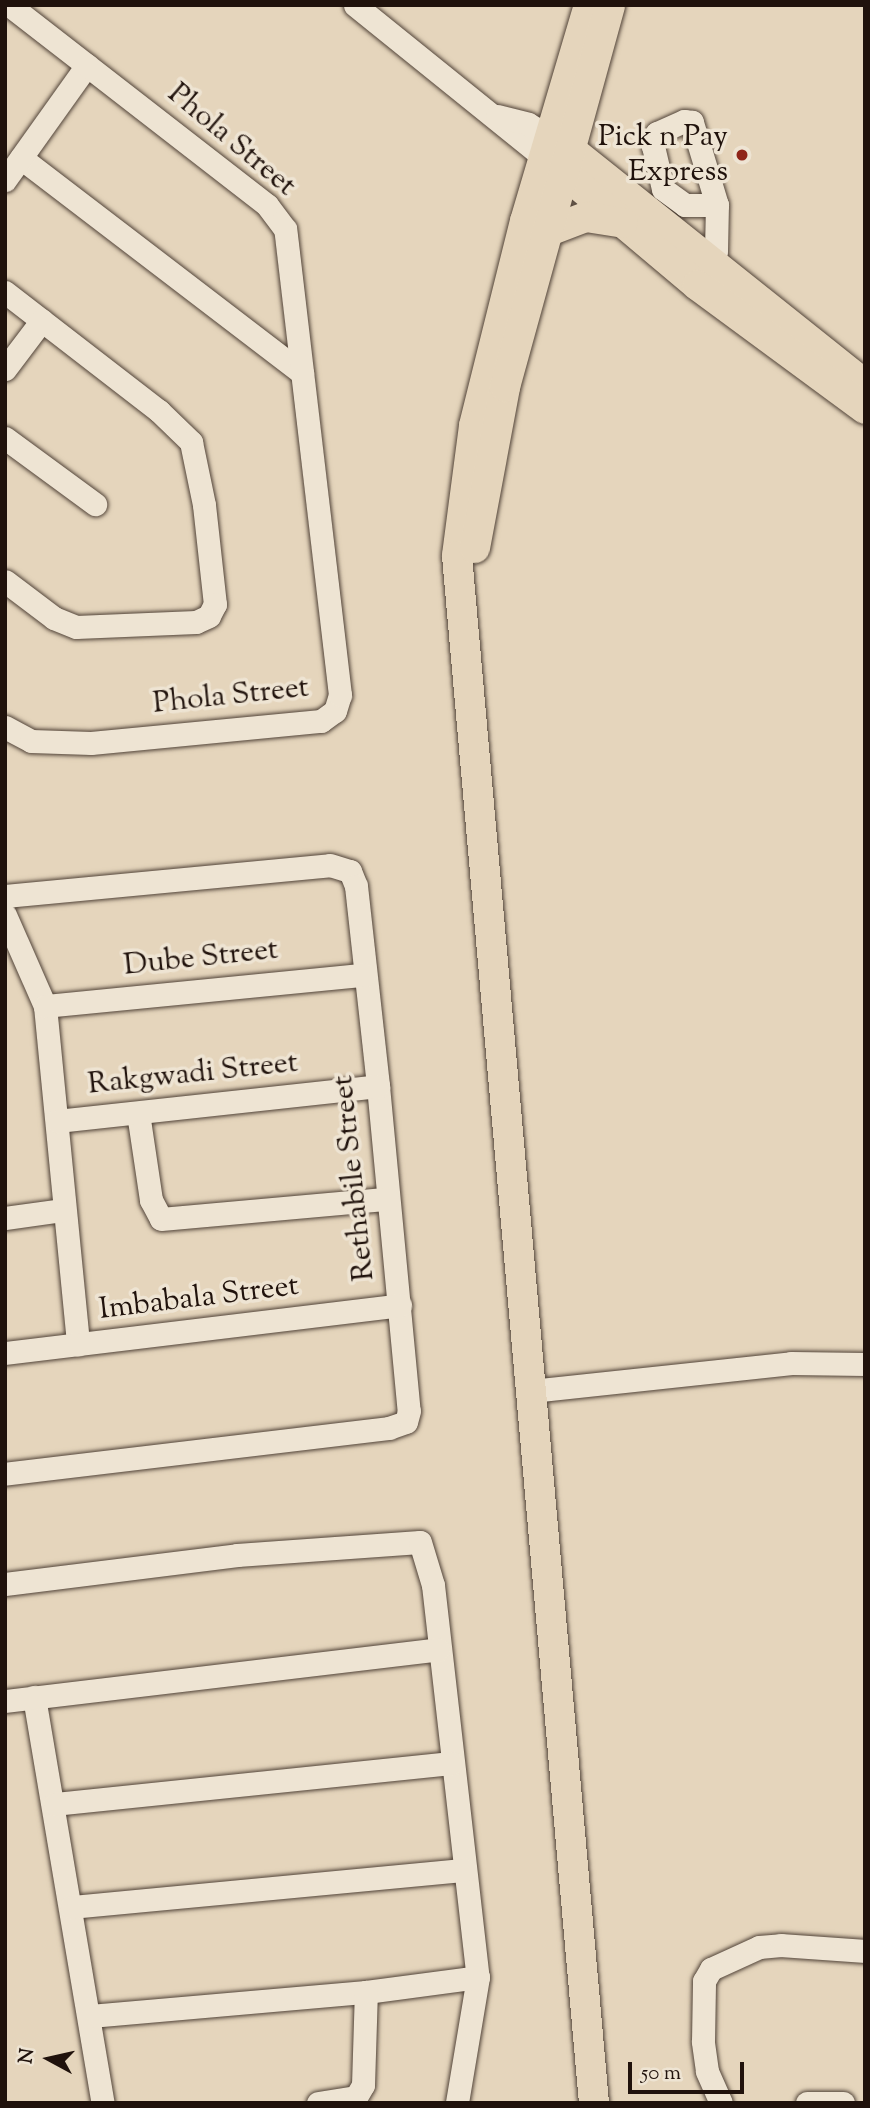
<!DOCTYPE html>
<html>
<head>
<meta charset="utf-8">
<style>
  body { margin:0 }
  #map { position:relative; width:870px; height:2108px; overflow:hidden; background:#e5d5bc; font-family:"Sorts Mill Goudy",serif }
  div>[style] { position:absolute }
  .roads { filter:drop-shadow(0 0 2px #514338) drop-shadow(0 0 2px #514338) }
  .minor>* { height:23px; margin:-11.5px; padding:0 11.5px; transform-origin:11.5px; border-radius:11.5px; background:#eee4d3 }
  .major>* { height:30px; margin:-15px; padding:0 15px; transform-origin:15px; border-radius:15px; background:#e5d5bc }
  .dots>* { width:19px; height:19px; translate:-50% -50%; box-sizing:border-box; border:4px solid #eee4d3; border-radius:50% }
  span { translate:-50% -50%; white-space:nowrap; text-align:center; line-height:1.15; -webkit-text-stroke:7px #eee4d3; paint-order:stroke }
  .poi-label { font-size:30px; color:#20120c }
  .right { translate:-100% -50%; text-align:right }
  .street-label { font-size:30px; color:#20120c }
  .frame { position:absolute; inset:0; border:7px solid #20120c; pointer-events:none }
  .north { position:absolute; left:14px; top:2024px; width:70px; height:70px; -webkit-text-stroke:5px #eee4d3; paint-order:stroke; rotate:278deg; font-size:19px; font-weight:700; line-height:28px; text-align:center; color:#20120c }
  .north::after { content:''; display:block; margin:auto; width:24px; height:32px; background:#20120c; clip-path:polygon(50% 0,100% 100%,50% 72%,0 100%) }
  .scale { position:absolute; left:628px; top:2062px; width:116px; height:32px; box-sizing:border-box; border:4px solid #20120c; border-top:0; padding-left:9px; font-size:21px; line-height:24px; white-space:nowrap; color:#20120c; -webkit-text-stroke:5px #eee4d3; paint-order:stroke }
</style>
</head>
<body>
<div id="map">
  <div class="roads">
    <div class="minor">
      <div style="left:355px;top:5px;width:258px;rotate:38.9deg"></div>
      <div style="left:497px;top:116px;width:32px;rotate:14deg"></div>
      <div style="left:528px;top:124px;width:42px;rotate:30.3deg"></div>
      <div style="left:21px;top:158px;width:354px;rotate:37.4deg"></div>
      <div style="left:5px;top:180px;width:141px;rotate:-54.5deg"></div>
      <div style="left:711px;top:264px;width:14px;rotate:-69deg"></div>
      <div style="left:716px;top:251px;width:46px;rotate:-88.8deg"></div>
      <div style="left:717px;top:205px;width:87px;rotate:-106.8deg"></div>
      <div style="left:692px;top:122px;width:8px;rotate:-173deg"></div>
      <div style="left:684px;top:121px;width:30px;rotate:156deg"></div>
      <div style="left:657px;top:133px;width:14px;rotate:107deg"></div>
      <div style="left:653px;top:146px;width:44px;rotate:76.9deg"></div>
      <div style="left:663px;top:189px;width:27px;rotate:36deg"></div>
      <div style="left:685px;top:205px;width:32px"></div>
      <div style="left:5px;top:292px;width:195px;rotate:37.7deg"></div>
      <div style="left:159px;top:411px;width:45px;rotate:44.1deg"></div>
      <div style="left:191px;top:442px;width:64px;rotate:78.3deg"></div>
      <div style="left:204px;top:505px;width:100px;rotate:83.7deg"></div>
      <div style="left:215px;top:604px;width:13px;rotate:117deg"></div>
      <div style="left:209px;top:616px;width:14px;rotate:155deg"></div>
      <div style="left:196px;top:622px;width:120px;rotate:177.6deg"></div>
      <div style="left:76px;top:627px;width:24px;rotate:-158deg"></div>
      <div style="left:54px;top:618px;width:61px;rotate:-142.9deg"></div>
      <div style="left:5px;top:369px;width:61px;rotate:-52.9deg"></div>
      <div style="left:5px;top:438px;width:112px;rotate:36.3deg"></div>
      <div style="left:5px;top:727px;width:30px;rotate:28deg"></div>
      <div style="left:31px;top:741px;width:60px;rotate:1.9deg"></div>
      <div style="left:91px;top:743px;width:231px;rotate:-5.5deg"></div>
      <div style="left:321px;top:721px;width:17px;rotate:-36deg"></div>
      <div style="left:335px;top:711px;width:17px;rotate:-73deg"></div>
      <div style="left:340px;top:695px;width:469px;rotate:-96.7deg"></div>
      <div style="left:285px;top:229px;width:30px;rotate:-127deg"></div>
      <div style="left:267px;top:205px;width:326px;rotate:-142.2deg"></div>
      <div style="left:5px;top:896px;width:326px;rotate:-5.4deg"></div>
      <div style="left:330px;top:865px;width:21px;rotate:17deg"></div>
      <div style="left:350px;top:871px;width:16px;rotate:68deg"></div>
      <div style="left:356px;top:886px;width:201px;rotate:83.7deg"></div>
      <div style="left:378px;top:1086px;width:326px;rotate:84.6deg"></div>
      <div style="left:409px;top:1411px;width:11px;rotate:105deg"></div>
      <div style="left:406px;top:1422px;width:18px;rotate:161deg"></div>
      <div style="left:389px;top:1428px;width:387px;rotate:173.2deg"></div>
      <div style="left:5px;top:915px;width:99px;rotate:66.3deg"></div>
      <div style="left:45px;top:1006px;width:340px;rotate:84.4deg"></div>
      <div style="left:45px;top:1006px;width:321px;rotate:-5.6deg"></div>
      <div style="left:138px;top:1113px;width:88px;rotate:81.5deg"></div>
      <div style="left:151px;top:1200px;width:21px;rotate:62deg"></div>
      <div style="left:161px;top:1219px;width:227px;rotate:-5.1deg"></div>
      <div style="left:57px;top:1121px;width:323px;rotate:-6.2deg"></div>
      <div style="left:5px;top:1218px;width:59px;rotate:-7.9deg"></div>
      <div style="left:5px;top:1353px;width:398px;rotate:-6.9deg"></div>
      <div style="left:531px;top:1391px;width:262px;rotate:-6.1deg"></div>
      <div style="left:791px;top:1363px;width:74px;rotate:0.8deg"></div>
      <div style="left:5px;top:1584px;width:234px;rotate:-7.1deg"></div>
      <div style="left:237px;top:1555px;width:183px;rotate:-4.1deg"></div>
      <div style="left:420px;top:1542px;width:45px;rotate:73.2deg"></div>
      <div style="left:433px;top:1585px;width:395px;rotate:83.5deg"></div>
      <div style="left:478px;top:1977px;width:128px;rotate:99.5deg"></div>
      <div style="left:34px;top:1697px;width:412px;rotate:80.4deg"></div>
      <div style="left:5px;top:1701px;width:436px;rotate:-6.8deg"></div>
      <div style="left:55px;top:1804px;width:399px;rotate:-5.9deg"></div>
      <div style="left:71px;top:1907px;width:395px;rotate:-5.4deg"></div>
      <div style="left:90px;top:2016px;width:277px;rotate:-5deg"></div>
      <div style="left:366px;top:1992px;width:113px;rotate:-7.6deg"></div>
      <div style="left:318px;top:2103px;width:38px;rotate:-9deg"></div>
      <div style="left:356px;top:2097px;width:14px;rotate:-60deg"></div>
      <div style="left:363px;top:2085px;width:93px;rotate:-88.2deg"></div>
      <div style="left:721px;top:2103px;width:35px;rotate:-114deg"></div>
      <div style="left:707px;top:2071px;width:30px;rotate:-98deg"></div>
      <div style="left:703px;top:2041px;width:60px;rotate:-89deg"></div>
      <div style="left:704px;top:1981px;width:14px;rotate:-60deg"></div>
      <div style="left:711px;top:1969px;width:53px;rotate:-24.6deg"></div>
      <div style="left:759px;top:1947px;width:22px;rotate:-5deg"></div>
      <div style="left:781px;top:1945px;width:84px;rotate:4.1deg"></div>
      <div style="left:807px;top:2103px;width:36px"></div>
    </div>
    <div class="major">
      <div style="left:589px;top:5px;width:225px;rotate:106.5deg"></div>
      <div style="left:525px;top:221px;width:211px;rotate:104deg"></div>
      <div style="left:474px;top:426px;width:131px;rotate:97.5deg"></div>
      <div style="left:457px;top:556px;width:1553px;rotate:84.94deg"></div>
      <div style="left:571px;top:150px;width:376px;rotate:38.6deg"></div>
      <div style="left:564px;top:173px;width:174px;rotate:40.1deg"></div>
      <div style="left:697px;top:285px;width:209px;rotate:36.4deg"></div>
      <div style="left:549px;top:231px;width:40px;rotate:-21deg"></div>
      <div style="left:586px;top:217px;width:37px;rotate:9deg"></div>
      <div style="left:475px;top:548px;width:164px;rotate:-79.4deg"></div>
      <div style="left:505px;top:387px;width:396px;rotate:-74.6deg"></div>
    </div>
  </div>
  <div class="dots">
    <div style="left:742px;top:155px;background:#8f2418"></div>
  </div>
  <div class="poi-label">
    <span class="right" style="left:728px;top:155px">Pick n Pay<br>Express</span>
  </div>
  <div class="street-label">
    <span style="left:231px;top:141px;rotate:40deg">Phola Street</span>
    <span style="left:231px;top:697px;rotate:-6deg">Phola Street</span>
    <span style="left:201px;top:959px;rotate:-6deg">Dube Street</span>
    <span style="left:193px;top:1075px;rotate:-6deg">Rakgwadi Street</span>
    <span style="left:355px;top:1178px;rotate:-96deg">Rethabile Street</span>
    <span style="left:199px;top:1299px;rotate:-7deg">Imbabala Street</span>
  </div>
  <div class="frame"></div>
  <div class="north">N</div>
  <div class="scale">50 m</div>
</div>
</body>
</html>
